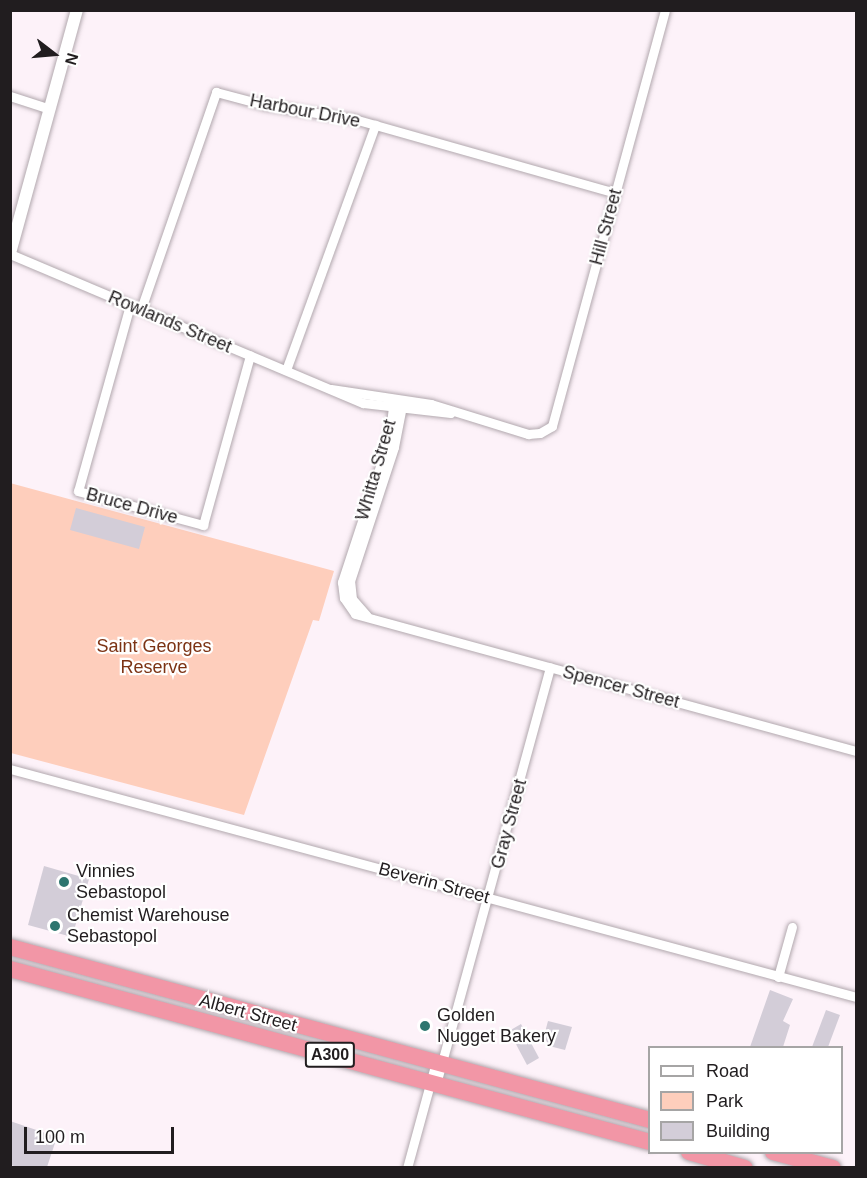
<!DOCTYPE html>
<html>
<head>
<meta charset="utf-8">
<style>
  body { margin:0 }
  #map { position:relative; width:867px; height:1178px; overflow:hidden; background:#fdf2f9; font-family:Arial,sans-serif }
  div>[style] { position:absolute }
  .green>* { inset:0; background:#fecebc }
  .building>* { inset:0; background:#d3cdd8 }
  .roads { filter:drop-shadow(0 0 2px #b2a8ae) drop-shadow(0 0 2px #b2a8ae) }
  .minor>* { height:9px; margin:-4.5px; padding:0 4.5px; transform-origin:4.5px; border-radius:4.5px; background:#fff }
  .tertiary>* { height:12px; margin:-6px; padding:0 6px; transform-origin:6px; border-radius:6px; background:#fff }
  .trunk>* { height:16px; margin:-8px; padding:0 8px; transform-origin:8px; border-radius:8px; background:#f296a6 }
  .dots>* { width:16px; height:16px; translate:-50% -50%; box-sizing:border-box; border:3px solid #fff; border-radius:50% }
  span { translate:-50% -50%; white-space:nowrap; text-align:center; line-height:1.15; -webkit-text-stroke:4.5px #fff; paint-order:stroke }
  .shield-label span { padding:2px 4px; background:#fff; border:2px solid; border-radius:4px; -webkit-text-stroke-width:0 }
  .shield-label { font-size:16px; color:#211d1f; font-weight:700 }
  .street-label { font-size:18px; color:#211d1f }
  .park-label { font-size:18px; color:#7c3314 }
  .poi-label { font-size:18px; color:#211d1f }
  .left { translate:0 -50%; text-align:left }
  .frame { position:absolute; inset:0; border:12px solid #211d1f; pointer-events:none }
  .legend { position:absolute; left:648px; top:1046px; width:195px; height:108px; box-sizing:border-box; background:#fff; border:2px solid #a6a5a5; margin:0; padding:8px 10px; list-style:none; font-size:18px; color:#211d1f }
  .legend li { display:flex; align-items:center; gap:12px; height:30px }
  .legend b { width:30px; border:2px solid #a6a5a5 }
  .north { position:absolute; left:24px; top:24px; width:60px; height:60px; -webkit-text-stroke:4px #fff; paint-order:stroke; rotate:106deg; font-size:16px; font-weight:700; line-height:24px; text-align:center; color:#211d1f }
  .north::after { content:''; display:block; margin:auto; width:21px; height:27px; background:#211d1f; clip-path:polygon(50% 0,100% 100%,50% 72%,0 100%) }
  .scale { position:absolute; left:24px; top:1127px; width:150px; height:27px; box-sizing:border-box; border:3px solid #211d1f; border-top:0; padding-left:8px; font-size:18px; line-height:21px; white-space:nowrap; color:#211d1f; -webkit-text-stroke:4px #fff; paint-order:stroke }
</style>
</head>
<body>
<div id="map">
  <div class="green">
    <div style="clip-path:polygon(10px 483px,334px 571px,319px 621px,313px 620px,244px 815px,11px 753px)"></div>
  </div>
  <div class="building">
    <div style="clip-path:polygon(76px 508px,145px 527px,139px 549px,70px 530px)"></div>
    <div style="clip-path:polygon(44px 866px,89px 879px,72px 937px,28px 925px)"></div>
    <div style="clip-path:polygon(770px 990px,793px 999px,783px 1021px,790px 1025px,783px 1047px,750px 1047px)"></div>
    <div style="clip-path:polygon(826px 1010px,840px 1015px,828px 1047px,812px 1047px)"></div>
    <div style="clip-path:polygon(548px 1021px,572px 1027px,565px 1050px,549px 1046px,544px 1036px)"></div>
    <div style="clip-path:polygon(521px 1024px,539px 1058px,527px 1065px,509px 1031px)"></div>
    <div style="clip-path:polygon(10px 1121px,57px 1137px,47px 1167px,19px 1167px,10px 1165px)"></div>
  </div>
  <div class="roads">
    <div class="minor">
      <div style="left:10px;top:96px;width:42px;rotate:18deg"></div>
      <div style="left:10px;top:254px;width:383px;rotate:22.9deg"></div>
      <div style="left:363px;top:403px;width:88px;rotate:6.6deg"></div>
      <div style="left:130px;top:305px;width:193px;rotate:105.6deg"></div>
      <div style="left:78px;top:491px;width:130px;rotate:15.2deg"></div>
      <div style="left:203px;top:525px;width:176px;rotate:-74.5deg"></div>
      <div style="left:141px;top:309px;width:230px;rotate:-70.9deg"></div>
      <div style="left:216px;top:92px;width:51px;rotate:14.9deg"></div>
      <div style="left:265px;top:105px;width:90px;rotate:8.9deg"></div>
      <div style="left:354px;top:119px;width:271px;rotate:15.8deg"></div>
      <div style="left:286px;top:370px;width:261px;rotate:-70deg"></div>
      <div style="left:331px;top:389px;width:101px;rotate:8.5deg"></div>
      <div style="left:431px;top:404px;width:102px;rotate:17.2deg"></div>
      <div style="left:528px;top:434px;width:12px;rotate:-5deg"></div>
      <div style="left:540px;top:433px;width:14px;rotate:-30deg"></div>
      <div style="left:552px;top:426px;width:431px;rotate:-74.8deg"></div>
      <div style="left:394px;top:399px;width:40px;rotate:97.1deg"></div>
      <div style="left:389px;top:439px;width:151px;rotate:108.2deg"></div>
      <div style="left:342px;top:582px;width:16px;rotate:83deg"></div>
      <div style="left:344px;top:598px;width:19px;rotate:55deg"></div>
      <div style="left:355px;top:614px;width:519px;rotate:15.29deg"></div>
      <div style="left:367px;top:616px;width:23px;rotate:-131deg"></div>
      <div style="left:352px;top:599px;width:18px;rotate:-96deg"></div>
      <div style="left:350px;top:581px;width:141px;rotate:-71.8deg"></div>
      <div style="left:394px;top:447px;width:38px;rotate:-79deg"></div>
      <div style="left:401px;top:410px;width:6px;rotate:-121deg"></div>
      <div style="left:10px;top:769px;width:876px;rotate:15.08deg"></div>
      <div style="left:778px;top:977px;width:52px;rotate:-74.4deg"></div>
      <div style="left:436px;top:1084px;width:432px;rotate:-74.7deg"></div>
      <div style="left:407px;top:1168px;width:110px;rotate:-74.7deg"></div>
    </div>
    <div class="tertiary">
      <div style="left:10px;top:253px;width:252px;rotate:-74.6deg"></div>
    </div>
    <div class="trunk">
      <div style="left:10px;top:947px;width:663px;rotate:15.13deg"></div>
      <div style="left:10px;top:969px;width:663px;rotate:15.13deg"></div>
      <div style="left:689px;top:1152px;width:58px;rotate:15.9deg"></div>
      <div style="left:773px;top:1152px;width:62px;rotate:14.9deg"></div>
    </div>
  </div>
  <div class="dots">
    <div style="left:64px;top:882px;background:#2d756f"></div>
    <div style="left:55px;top:926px;background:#2d756f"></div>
    <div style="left:425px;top:1026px;background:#2d756f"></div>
  </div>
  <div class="shield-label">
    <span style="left:330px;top:1055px">A300</span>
  </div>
  <div class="street-label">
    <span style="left:305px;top:111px;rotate:11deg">Harbour Drive</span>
    <span style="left:606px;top:227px;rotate:-75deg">Hill Street</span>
    <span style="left:170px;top:322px;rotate:23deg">Rowlands Street</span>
    <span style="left:376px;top:470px;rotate:-74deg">Whitta Street</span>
    <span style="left:132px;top:506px;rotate:15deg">Bruce Drive</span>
    <span style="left:621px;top:687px;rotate:15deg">Spencer Street</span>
    <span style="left:509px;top:824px;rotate:-75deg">Gray Street</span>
    <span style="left:434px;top:883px;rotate:15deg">Beverin Street</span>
    <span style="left:248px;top:1013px;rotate:15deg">Albert Street</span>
  </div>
  <div class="park-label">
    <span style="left:154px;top:657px">Saint Georges<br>Reserve</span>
  </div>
  <div class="poi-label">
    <span class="left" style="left:76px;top:882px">Vinnies<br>Sebastopol</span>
    <span class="left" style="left:67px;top:926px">Chemist Warehouse<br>Sebastopol</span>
    <span class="left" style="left:437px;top:1026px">Golden<br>Nugget Bakery</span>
  </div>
  <div class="frame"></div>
  <ul class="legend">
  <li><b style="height:8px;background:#fff"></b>Road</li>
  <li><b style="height:16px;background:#fecebc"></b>Park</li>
  <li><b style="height:16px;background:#d3cdd8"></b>Building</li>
  </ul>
  <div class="north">N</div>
  <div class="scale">100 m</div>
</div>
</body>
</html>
